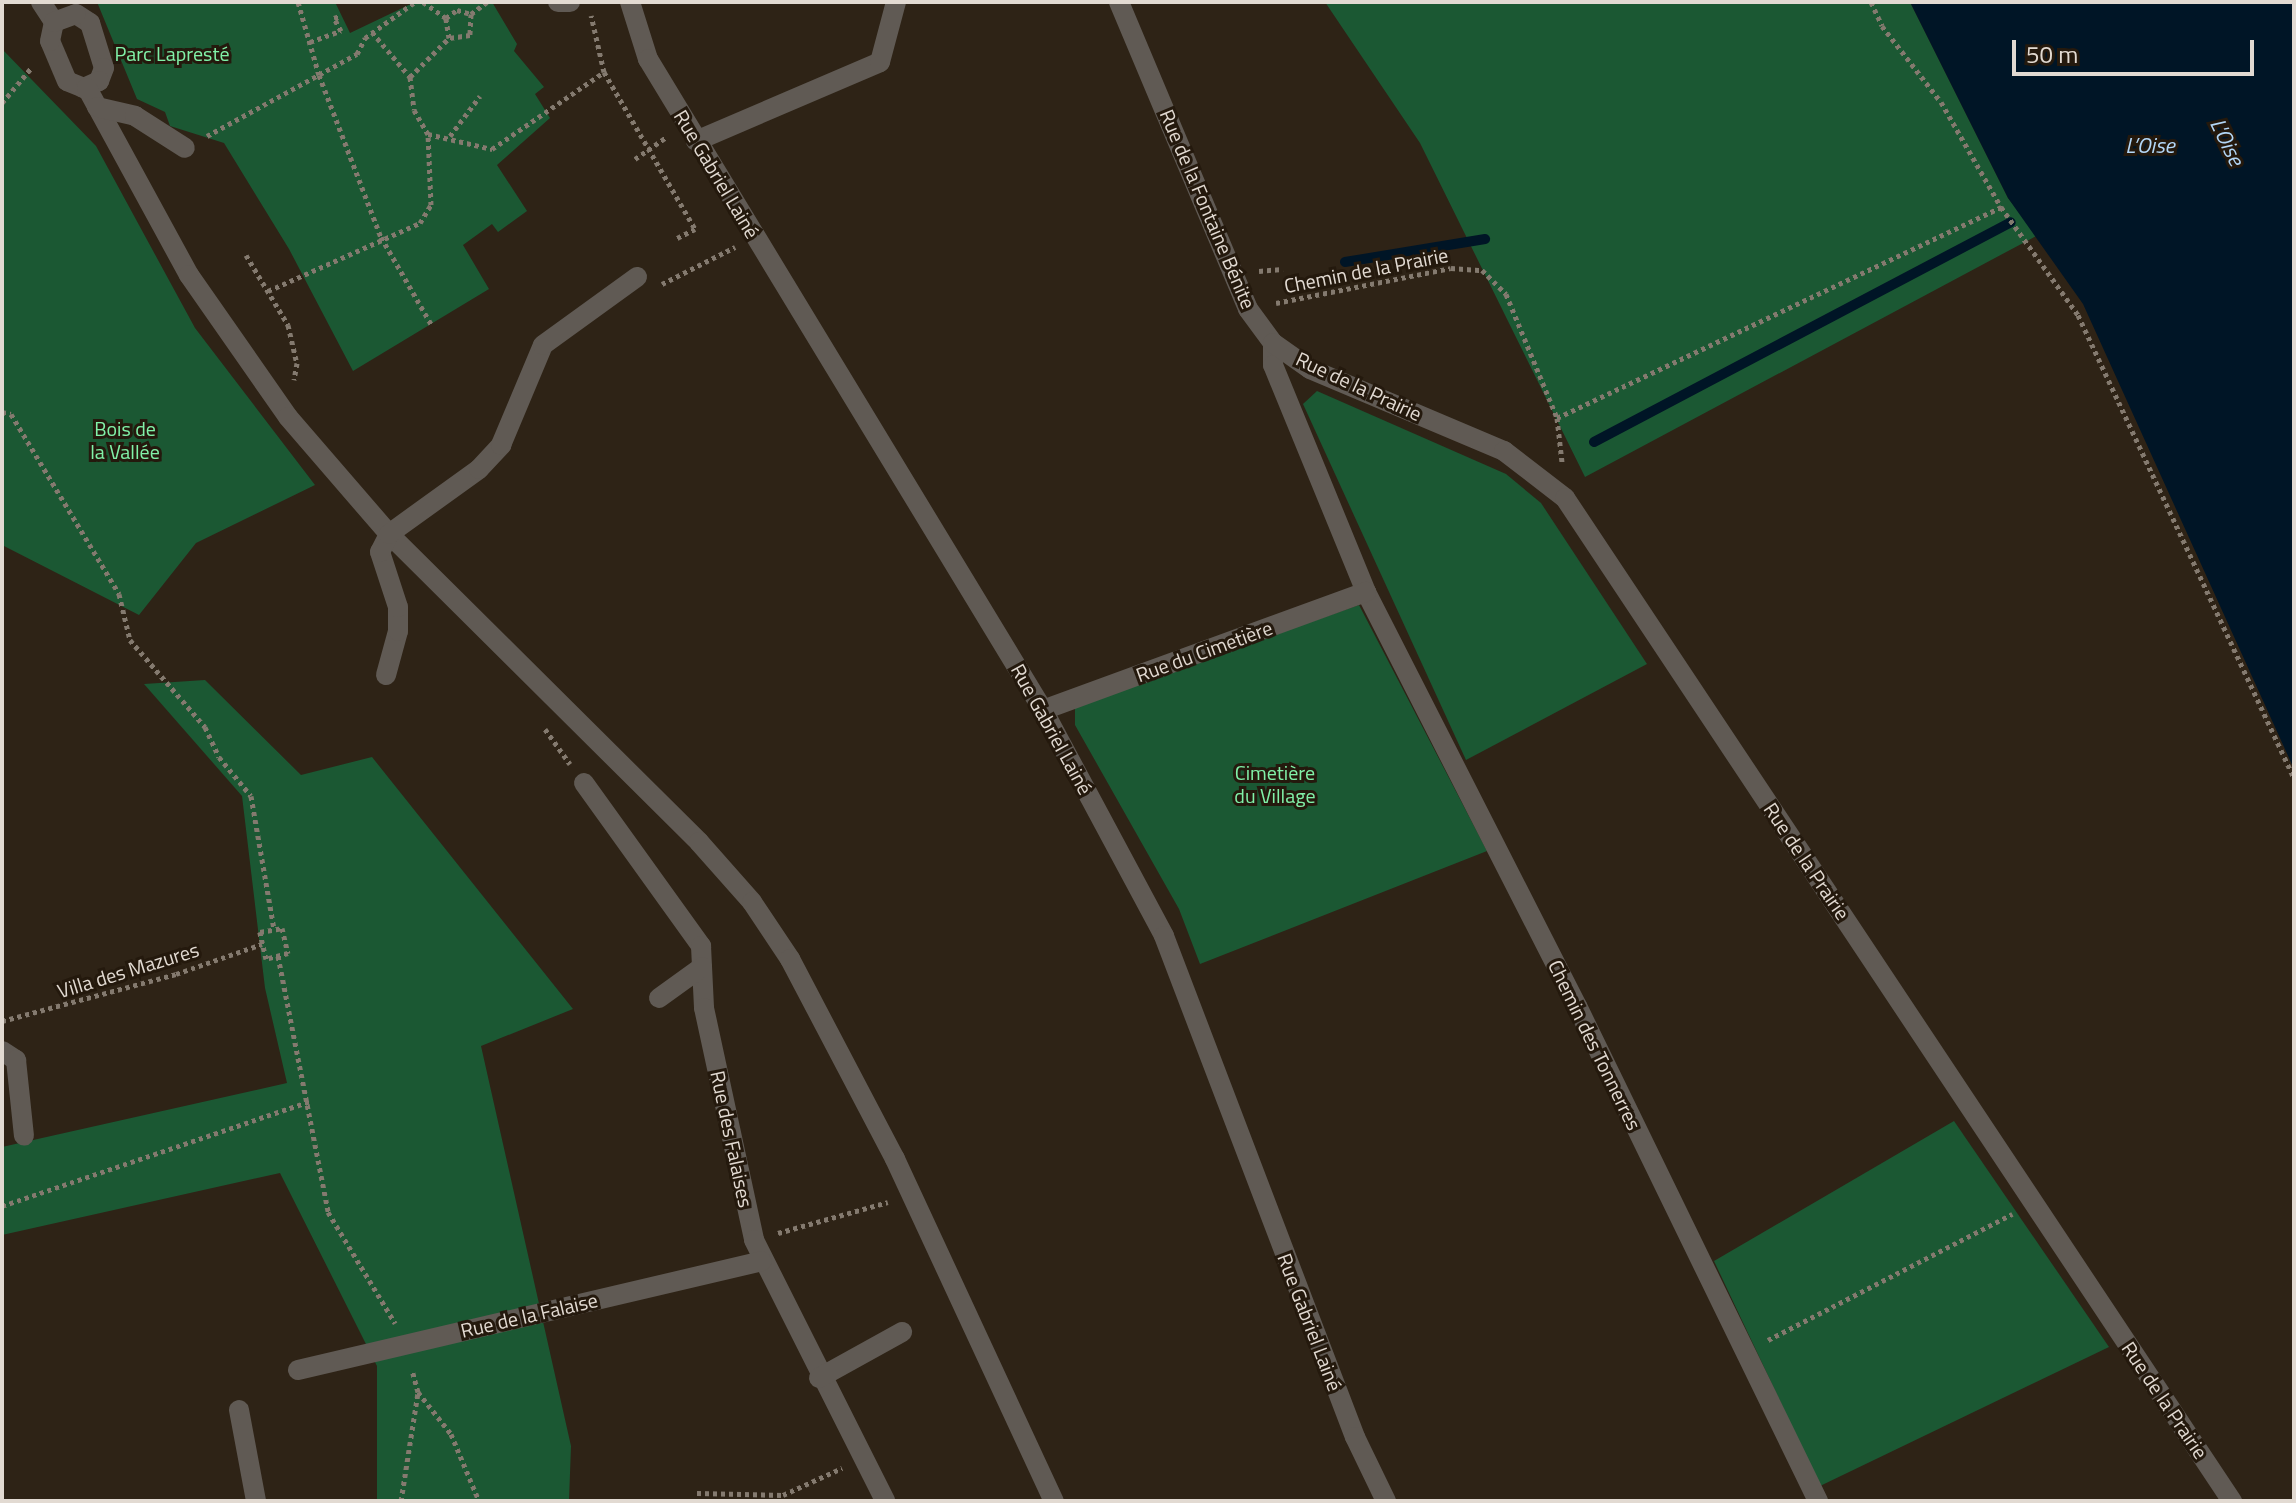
<!DOCTYPE html>
<html>
<head>
<meta charset="utf-8">
<style>
  body { margin:0 }
  #map { position:relative; width:2296px; height:1503px; overflow:hidden; background:#2e2316; font-family:"Titillium Web",sans-serif }
  div>[style] { position:absolute }
  .green>* { inset:0; background:#1b5833 }
  .water>* { inset:0; background:#001526 }
  .stream>* { height:10px; margin:-5px; padding:0 5px; transform-origin:5px; border-radius:5px; background:#001526 }
  .path>* { height:5px; margin-top:-2.5px; transform-origin:0; background:repeating-linear-gradient(90deg,#847a6f 0 4px,transparent 0 8px) }
  .minor>* { height:20px; margin:-10px; padding:0 10px; transform-origin:10px; border-radius:10px; background:#605a54 }
  span { translate:-50% -50%; white-space:nowrap; text-align:center; line-height:1.15; -webkit-text-stroke:6px #24190d; paint-order:stroke }
  .park-label { font-size:20px; color:#81f1a8 }
  .street-label { font-size:20px; color:#e2dad2 }
  .water-label { font-size:22px; color:#b3d7f7; font-style:italic }
  .frame { position:absolute; inset:0; border:4px solid #e2dad2; pointer-events:none }
  .scale { position:absolute; left:2012px; top:40px; width:242px; height:36px; box-sizing:border-box; border:4px solid #e2dad2; border-top:0; padding-left:10px; font-size:24px; line-height:28px; white-space:nowrap; color:#e2dad2; -webkit-text-stroke:6px #24190d; paint-order:stroke }
</style>
</head>
<body>
<div id="map">
  <div class="green">
    <div style="clip-path:polygon(97px 2px,335px 2px,350px 33px,415px 2px,492px 2px,517px 44px,514px 51px,544px 87px,535px 94px,550px 118px,497px 165px,527px 211px,498px 232px,492px 224px,463px 245px,489px 289px,353px 371px,289px 249px,224px 143px,170px 126px,165px 112px,137px 99px)"></div>
    <div style="clip-path:polygon(1325px 2px,1910px 2px,2008px 198px,2038px 235px,1585px 477px,1420px 143px)"></div>
    <div style="clip-path:polygon(2px 49px,96px 146px,195px 328px,315px 485px,196px 543px,139px 615px,2px 545px)"></div>
    <div style="clip-path:polygon(1317px 391px,1506px 474px,1541px 503px,1647px 664px,1466px 760px,1303px 404px)"></div>
    <div style="clip-path:polygon(1359px 605px,1487px 851px,1200px 964px,1179px 909px,1075px 725px,1075px 705px)"></div>
    <div style="clip-path:polygon(205px 680px,301px 775px,372px 757px,573px 1009px,481px 1046px,571px 1446px,569px 1501px,377px 1501px,377px 1366px,280px 1173px,2px 1235px,2px 1147px,287px 1083px,265px 988px,242px 796px,144px 684px)"></div>
    <div style="clip-path:polygon(1954px 1121px,2109px 1347px,1820px 1486px,1714px 1261px)"></div>
  </div>
  <div class="water">
    <div style="clip-path:polygon(1910px 2px,2294px 2px,2294px 769px,2083px 304px,2008px 198px)"></div>
  </div>
  <div class="stream">
    <div style="left:1345px;top:262px;width:142px;rotate:-9.3deg"></div>
    <div style="left:1594px;top:442px;width:471px;rotate:-27.8deg"></div>
  </div>
  <div class="path">
    <div style="left:298px;top:2px;width:76px;rotate:74deg"></div>
    <div style="left:319px;top:75px;width:173px;rotate:69.1deg"></div>
    <div style="left:381px;top:237px;width:100px;rotate:60.1deg"></div>
    <div style="left:423px;top:2px;width:28px;rotate:35deg"></div>
    <div style="left:1871px;top:2px;width:26px;rotate:65deg"></div>
    <div style="left:1882px;top:26px;width:96px;rotate:52.2deg"></div>
    <div style="left:1941px;top:102px;width:121px;rotate:60.3deg"></div>
    <div style="left:2001px;top:207px;width:133px;rotate:54.5deg"></div>
    <div style="left:2078px;top:315px;width:511px;rotate:64.99deg"></div>
    <div style="left:471px;top:14px;width:20px;rotate:-37deg"></div>
    <div style="left:372px;top:32px;width:59px;rotate:49.8deg"></div>
    <div style="left:410px;top:77px;width:33px;rotate:83deg"></div>
    <div style="left:414px;top:110px;width:28px;rotate:60deg"></div>
    <div style="left:310px;top:42px;width:33px;rotate:-20deg"></div>
    <div style="left:341px;top:31px;width:15px;rotate:-118deg"></div>
    <div style="left:334px;top:18px;width:6px;rotate:-18deg"></div>
    <div style="left:604px;top:72px;width:181px;rotate:59.9deg"></div>
    <div style="left:695px;top:229px;width:20px;rotate:153deg"></div>
    <div style="left:410px;top:77px;width:55px;rotate:-45deg"></div>
    <div style="left:449px;top:38px;width:20px;rotate:-99deg"></div>
    <div style="left:446px;top:18px;width:14px;rotate:-36deg"></div>
    <div style="left:457px;top:10px;width:15px;rotate:16deg"></div>
    <div style="left:471px;top:14px;width:21px;rotate:93deg"></div>
    <div style="left:470px;top:35px;width:21px;rotate:172deg"></div>
    <div style="left:2px;top:103px;width:47px;rotate:-50.2deg"></div>
    <div style="left:207px;top:136px;width:171px;rotate:-28.7deg"></div>
    <div style="left:357px;top:54px;width:18px;rotate:-63deg"></div>
    <div style="left:365px;top:38px;width:62px;rotate:-35.8deg"></div>
    <div style="left:450px;top:136px;width:50px;rotate:-53.1deg"></div>
    <div style="left:635px;top:159px;width:38px;rotate:-35deg"></div>
    <div style="left:246px;top:255px;width:82px;rotate:59deg"></div>
    <div style="left:288px;top:325px;width:39px;rotate:77deg"></div>
    <div style="left:297px;top:363px;width:17px;rotate:100deg"></div>
    <div style="left:1259px;top:271px;width:24px;rotate:-5deg"></div>
    <div style="left:662px;top:284px;width:82px;rotate:-26.9deg"></div>
    <div style="left:268px;top:291px;width:167px;rotate:-24.1deg"></div>
    <div style="left:420px;top:223px;width:21px;rotate:-59deg"></div>
    <div style="left:431px;top:205px;width:71px;rotate:-92.4deg"></div>
    <div style="left:428px;top:134px;width:66px;rotate:13.2deg"></div>
    <div style="left:492px;top:149px;width:136px;rotate:-34.5deg"></div>
    <div style="left:604px;top:72px;width:58px;rotate:-102.8deg"></div>
    <div style="left:1276px;top:303px;width:178px;rotate:-11.3deg"></div>
    <div style="left:1451px;top:268px;width:31px;rotate:4deg"></div>
    <div style="left:1482px;top:270px;width:34px;rotate:45deg"></div>
    <div style="left:1506px;top:294px;width:134px;rotate:67.6deg"></div>
    <div style="left:1557px;top:418px;width:44px;rotate:83.5deg"></div>
    <div style="left:2px;top:412px;width:9px;rotate:13deg"></div>
    <div style="left:11px;top:414px;width:210px;rotate:59deg"></div>
    <div style="left:119px;top:594px;width:47px;rotate:76.6deg"></div>
    <div style="left:130px;top:640px;width:115px;rotate:49.2deg"></div>
    <div style="left:205px;top:727px;width:33px;rotate:65deg"></div>
    <div style="left:219px;top:757px;width:50px;rotate:50.6deg"></div>
    <div style="left:251px;top:796px;width:135px;rotate:80.2deg"></div>
    <div style="left:1557px;top:418px;width:492px;rotate:-25.4deg"></div>
    <div style="left:545px;top:729px;width:43px;rotate:54.5deg"></div>
    <div style="left:282px;top:928px;width:26px;rotate:77deg"></div>
    <div style="left:288px;top:953px;width:23px;rotate:165deg"></div>
    <div style="left:266px;top:959px;width:28px;rotate:-103deg"></div>
    <div style="left:260px;top:932px;width:22px;rotate:-10deg"></div>
    <div style="left:278px;top:956px;width:261px;rotate:78.9deg"></div>
    <div style="left:328px;top:1212px;width:130px;rotate:58.9deg"></div>
    <div style="left:2px;top:1021px;width:180px;rotate:-15.1deg"></div>
    <div style="left:176px;top:974px;width:91px;rotate:-19.2deg"></div>
    <div style="left:2px;top:1206px;width:325px;rotate:-18.8deg"></div>
    <div style="left:778px;top:1233px;width:114px;rotate:-15.7deg"></div>
    <div style="left:1768px;top:1340px;width:275px;rotate:-27.3deg"></div>
    <div style="left:418px;top:1392px;width:53px;rotate:51.8deg"></div>
    <div style="left:451px;top:1434px;width:73px;rotate:67.3deg"></div>
    <div style="left:697px;top:1493px;width:86px;rotate:1.3deg"></div>
    <div style="left:783px;top:1495px;width:65px;rotate:-24.6deg"></div>
    <div style="left:401px;top:1501px;width:110px;rotate:-81.1deg"></div>
    <div style="left:418px;top:1392px;width:23px;rotate:-105deg"></div>
  </div>
  <div class="minor">
    <div style="left:41px;top:2px;width:24px;rotate:57deg"></div>
    <div style="left:558px;top:2px;width:12px"></div>
    <div style="left:630px;top:2px;width:60px;rotate:72.5deg"></div>
    <div style="left:648px;top:59px;width:761px;rotate:58.75deg"></div>
    <div style="left:1043px;top:710px;width:256px;rotate:61.8deg"></div>
    <div style="left:1164px;top:936px;width:536px;rotate:69.13deg"></div>
    <div style="left:1355px;top:1437px;width:71px;rotate:64.2deg"></div>
    <div style="left:1119px;top:2px;width:333px;rotate:67.2deg"></div>
    <div style="left:1248px;top:309px;width:42px;rotate:53.7deg"></div>
    <div style="left:1273px;top:343px;width:22px;rotate:90deg"></div>
    <div style="left:1273px;top:365px;width:245px;rotate:67.7deg"></div>
    <div style="left:1366px;top:592px;width:465px;rotate:63deg"></div>
    <div style="left:1577px;top:1006px;width:551px;rotate:64.04deg"></div>
    <div style="left:76px;top:14px;width:17px;rotate:33deg"></div>
    <div style="left:90px;top:23px;width:47px;rotate:72.7deg"></div>
    <div style="left:104px;top:68px;width:14px;rotate:111deg"></div>
    <div style="left:99px;top:81px;width:17px;rotate:155deg"></div>
    <div style="left:84px;top:88px;width:18px;rotate:-158deg"></div>
    <div style="left:67px;top:81px;width:43px;rotate:-113deg"></div>
    <div style="left:50px;top:41px;width:19px;rotate:-78deg"></div>
    <div style="left:54px;top:22px;width:23px;rotate:-20deg"></div>
    <div style="left:87px;top:88px;width:213px;rotate:61.4deg"></div>
    <div style="left:189px;top:275px;width:173px;rotate:55.1deg"></div>
    <div style="left:288px;top:417px;width:155px;rotate:49.2deg"></div>
    <div style="left:389px;top:534px;width:437px;rotate:44.8deg"></div>
    <div style="left:699px;top:842px;width:80px;rotate:48.5deg"></div>
    <div style="left:752px;top:902px;width:69px;rotate:56.3deg"></div>
    <div style="left:790px;top:959px;width:226px;rotate:62.3deg"></div>
    <div style="left:895px;top:1159px;width:377px;rotate:65.1deg"></div>
    <div style="left:97px;top:107px;width:39px;rotate:13deg"></div>
    <div style="left:135px;top:116px;width:59px;rotate:32.6deg"></div>
    <div style="left:696px;top:141px;width:200px;rotate:-23.2deg"></div>
    <div style="left:880px;top:62px;width:62px;rotate:-75.1deg"></div>
    <div style="left:1273px;top:343px;width:45px;rotate:35.1deg"></div>
    <div style="left:1310px;top:369px;width:211px;rotate:22.9deg"></div>
    <div style="left:1504px;top:451px;width:77px;rotate:37.6deg"></div>
    <div style="left:1565px;top:498px;width:1205px;rotate:56.38deg"></div>
    <div style="left:386px;top:675px;width:46px;rotate:-74.7deg"></div>
    <div style="left:398px;top:631px;width:24px;rotate:-90deg"></div>
    <div style="left:398px;top:607px;width:58px;rotate:-108.1deg"></div>
    <div style="left:380px;top:552px;width:20px;rotate:-63deg"></div>
    <div style="left:389px;top:534px;width:111px;rotate:-35.8deg"></div>
    <div style="left:479px;top:469px;width:33px;rotate:-47deg"></div>
    <div style="left:501px;top:445px;width:108px;rotate:-67.2deg"></div>
    <div style="left:543px;top:345px;width:116px;rotate:-35.9deg"></div>
    <div style="left:1043px;top:710px;width:344px;rotate:-20.1deg"></div>
    <div style="left:584px;top:783px;width:201px;rotate:54.3deg"></div>
    <div style="left:701px;top:946px;width:62px;rotate:87.2deg"></div>
    <div style="left:704px;top:1008px;width:237px;rotate:77.8deg"></div>
    <div style="left:754px;top:1240px;width:292px;rotate:63.3deg"></div>
    <div style="left:659px;top:998px;width:53px;rotate:-35.8deg"></div>
    <div style="left:2px;top:1051px;width:17px;rotate:33deg"></div>
    <div style="left:16px;top:1060px;width:76px;rotate:84deg"></div>
    <div style="left:298px;top:1370px;width:476px;rotate:-13.2deg"></div>
    <div style="left:819px;top:1378px;width:95px;rotate:-29deg"></div>
    <div style="left:239px;top:1410px;width:93px;rotate:79.4deg"></div>
  </div>
  <div class="park-label">
    <span style="left:172px;top:53px">Parc Lapresté</span>
    <span style="left:125px;top:440px">Bois de<br>la Vallée</span>
    <span style="left:1275px;top:784px">Cimetière<br>du Village</span>
  </div>
  <div class="street-label">
    <span style="left:717px;top:174px;rotate:59deg">Rue Gabriel Lainé</span>
    <span style="left:1208px;top:209px;rotate:67deg">Rue de la Fontaine Bénite</span>
    <span style="left:1366px;top:270px;rotate:-11deg">Chemin de la Prairie</span>
    <span style="left:1359px;top:386px;rotate:25deg">Rue de la Prairie</span>
    <span style="left:1204px;top:651px;rotate:-20deg">Rue du Cimetière</span>
    <span style="left:1052px;top:729px;rotate:61deg">Rue Gabriel Lainé</span>
    <span style="left:1807px;top:861px;rotate:56deg">Rue de la Prairie</span>
    <span style="left:128px;top:970px;rotate:-17deg">Villa des Mazures</span>
    <span style="left:1595px;top:1045px;rotate:64deg">Chemin des Tonnerres</span>
    <span style="left:732px;top:1139px;rotate:78deg">Rue des Falaises</span>
    <span style="left:529px;top:1315px;rotate:-13deg">Rue de la Falaise</span>
    <span style="left:1310px;top:1322px;rotate:69deg">Rue Gabriel Lainé</span>
    <span style="left:2165px;top:1400px;rotate:56deg">Rue de la Prairie</span>
  </div>
  <div class="water-label">
    <span style="left:2227px;top:142px;rotate:64deg">L'Oise</span>
    <span style="left:2150px;top:146px">L’Oise</span>
  </div>
  <div class="frame"></div>
  <div class="scale">50 m</div>
</div>
</body>
</html>
